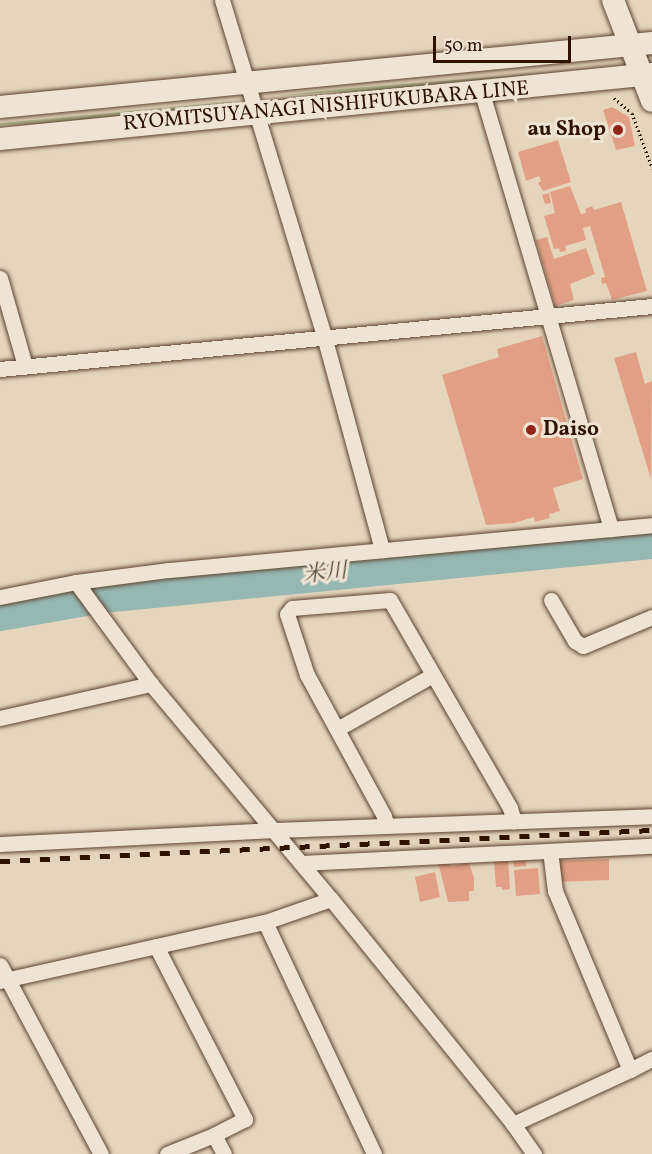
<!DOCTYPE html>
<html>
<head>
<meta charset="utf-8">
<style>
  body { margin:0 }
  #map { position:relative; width:652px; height:1154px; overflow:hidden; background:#e6d5bd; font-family:Vollkorn,"Noto Serif JP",serif }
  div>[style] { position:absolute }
  .green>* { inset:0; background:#b2be94 }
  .river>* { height:33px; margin:-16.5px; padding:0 16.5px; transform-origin:16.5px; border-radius:16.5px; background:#96b8b3 }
  .building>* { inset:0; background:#e1a085 }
  .path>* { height:3px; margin-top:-1.5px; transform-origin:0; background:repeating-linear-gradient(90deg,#301200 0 1.5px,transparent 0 4.5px) }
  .roads { filter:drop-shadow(0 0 2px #5e432f) drop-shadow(0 0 2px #5e432f) }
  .minor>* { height:15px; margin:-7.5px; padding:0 7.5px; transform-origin:7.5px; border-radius:7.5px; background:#efe4d4 }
  .secondary>* { height:22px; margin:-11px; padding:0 11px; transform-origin:11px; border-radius:11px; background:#efe4d4 }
  .rail>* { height:4.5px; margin-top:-2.25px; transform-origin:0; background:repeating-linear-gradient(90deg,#301200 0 10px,transparent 0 20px) }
  .dots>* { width:16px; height:16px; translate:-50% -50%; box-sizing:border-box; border:3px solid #efe4d4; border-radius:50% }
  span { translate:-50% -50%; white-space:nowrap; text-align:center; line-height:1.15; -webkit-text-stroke:6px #efe4d4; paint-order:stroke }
  .street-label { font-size:21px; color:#301200 }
  .poi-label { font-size:21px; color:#301200; font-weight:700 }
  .right { translate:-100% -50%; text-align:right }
  .left { translate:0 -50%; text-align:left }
  .water-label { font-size:22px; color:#544c3f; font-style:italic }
  .scale { position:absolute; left:433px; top:36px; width:138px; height:27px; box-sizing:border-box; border:3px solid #301200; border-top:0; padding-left:8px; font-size:18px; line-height:21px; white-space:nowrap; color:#301200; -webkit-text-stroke:4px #efe4d4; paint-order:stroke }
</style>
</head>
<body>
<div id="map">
  <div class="green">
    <div style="clip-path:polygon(559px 72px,345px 93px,334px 92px,277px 96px,339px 89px)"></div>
    <div style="clip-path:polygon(230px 102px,229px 105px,49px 123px,0 125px,0 123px)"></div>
  </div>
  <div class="river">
    <div style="left:0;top:614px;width:104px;rotate:-10deg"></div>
    <div style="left:102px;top:596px;width:553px;rotate:-5.61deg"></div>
  </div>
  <div class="building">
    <div style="clip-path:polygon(612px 107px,629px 117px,635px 146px,616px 150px,603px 110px)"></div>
    <div style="clip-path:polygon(558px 140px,571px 182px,543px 191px,538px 183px,541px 181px,539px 176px,526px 181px,518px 152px)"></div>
    <div style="clip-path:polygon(570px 186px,581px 214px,586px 213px,585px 209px,592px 206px,594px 210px,621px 202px,647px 291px,612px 300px,606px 283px,602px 284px,601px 278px,605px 277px,590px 226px,583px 228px,586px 240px,565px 246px,566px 251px,560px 252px,559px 248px,554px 249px,544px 216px,555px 213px,550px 192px)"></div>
    <div style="clip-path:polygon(549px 193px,551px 203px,545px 204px,542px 195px)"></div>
    <div style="clip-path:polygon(547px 237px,554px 259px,586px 248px,595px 274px,570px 284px,574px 300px,555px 306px,536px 240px)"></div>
    <div style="clip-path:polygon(542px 336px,583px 479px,553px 488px,560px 511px,549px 514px,550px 518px,535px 522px,534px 517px,514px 523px,486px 525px,442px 375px,499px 357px,497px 349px)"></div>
    <div style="clip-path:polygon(636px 352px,645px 384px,652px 381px,651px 479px,614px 358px)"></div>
    <div style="clip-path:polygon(525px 856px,526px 866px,514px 867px,512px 858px)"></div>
    <div style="clip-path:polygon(508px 859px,510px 889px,502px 890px,502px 887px,496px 887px,494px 860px)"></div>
    <div style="clip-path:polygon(609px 859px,609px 880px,557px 882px,556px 861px)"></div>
    <div style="clip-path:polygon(450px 861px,451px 866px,469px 863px,474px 878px,474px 891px,469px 891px,469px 901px,448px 902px,438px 862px)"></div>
    <div style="clip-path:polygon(538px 868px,540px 894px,516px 896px,514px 870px)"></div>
    <div style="clip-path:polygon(435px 872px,440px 897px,420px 902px,415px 877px)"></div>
  </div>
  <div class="path">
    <div style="left:614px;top:98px;width:23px;rotate:40deg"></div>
    <div style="left:632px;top:113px;width:59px;rotate:70deg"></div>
  </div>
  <div class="roads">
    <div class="minor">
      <div style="left:222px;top:0;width:351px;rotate:73.1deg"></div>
      <div style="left:324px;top:336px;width:222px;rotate:74.8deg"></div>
      <div style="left:482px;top:93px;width:455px;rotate:73.5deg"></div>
      <div style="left:0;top:278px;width:91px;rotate:74.1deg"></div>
      <div style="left:0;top:369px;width:655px;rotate:-5.52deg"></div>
      <div style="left:76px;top:582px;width:127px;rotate:53.7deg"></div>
      <div style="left:151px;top:684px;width:280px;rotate:50.1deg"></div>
      <div style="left:331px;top:899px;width:289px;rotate:51deg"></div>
      <div style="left:513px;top:1124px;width:37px;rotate:55deg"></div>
      <div style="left:0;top:597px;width:77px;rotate:-11.2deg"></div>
      <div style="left:76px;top:582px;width:94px;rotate:-7.4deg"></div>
      <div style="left:169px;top:570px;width:485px;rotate:-5.3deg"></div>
      <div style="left:551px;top:600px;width:48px;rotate:59.7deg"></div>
      <div style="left:575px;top:641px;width:9px;rotate:32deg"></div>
      <div style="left:583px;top:646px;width:75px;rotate:-22.8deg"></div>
      <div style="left:0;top:718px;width:155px;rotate:-12.7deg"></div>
      <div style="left:337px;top:729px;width:110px;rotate:-29.4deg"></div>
      <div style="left:387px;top:826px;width:10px;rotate:-107deg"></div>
      <div style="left:384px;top:816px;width:161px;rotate:-118.6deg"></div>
      <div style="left:307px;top:675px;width:64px;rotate:-108.2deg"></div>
      <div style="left:287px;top:614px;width:8px;rotate:-50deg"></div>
      <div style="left:292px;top:608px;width:98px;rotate:-4.7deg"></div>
      <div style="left:390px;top:600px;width:240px;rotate:60deg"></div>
      <div style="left:510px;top:808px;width:14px;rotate:73deg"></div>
      <div style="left:0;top:844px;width:275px;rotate:-2.9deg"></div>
      <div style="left:275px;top:830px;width:377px;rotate:-2.1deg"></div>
      <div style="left:301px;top:863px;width:351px;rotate:-2.8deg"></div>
      <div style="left:265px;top:922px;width:256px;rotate:64.8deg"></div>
      <div style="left:156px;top:946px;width:195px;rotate:62.8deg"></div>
      <div style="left:245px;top:1119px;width:35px;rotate:153deg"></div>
      <div style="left:0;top:965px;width:214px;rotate:61.9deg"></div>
      <div style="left:0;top:981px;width:271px;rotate:-12.6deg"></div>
      <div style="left:265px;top:922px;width:70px;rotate:-19.2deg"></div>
      <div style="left:630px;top:1070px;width:25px;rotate:-27deg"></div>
      <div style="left:513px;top:1124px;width:129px;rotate:-24.8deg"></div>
      <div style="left:630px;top:1070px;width:194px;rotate:-112.7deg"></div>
      <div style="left:555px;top:891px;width:38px;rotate:-97deg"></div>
      <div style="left:167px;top:1154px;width:51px;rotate:-22deg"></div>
      <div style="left:214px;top:1135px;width:21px;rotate:62deg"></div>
    </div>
    <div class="secondary">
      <div style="left:613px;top:0;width:108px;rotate:68.9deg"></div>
      <div style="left:0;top:107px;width:655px;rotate:-5.61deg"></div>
      <div style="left:0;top:139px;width:655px;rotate:-5.69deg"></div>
    </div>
  </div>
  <div class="rail">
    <div style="left:0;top:861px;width:653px;rotate:-2.72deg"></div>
  </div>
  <div class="dots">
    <div style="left:618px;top:130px;background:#8f2418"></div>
    <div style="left:531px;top:430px;background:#8f2418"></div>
  </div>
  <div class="street-label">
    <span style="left:326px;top:107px;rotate:-5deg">RYOMITSUYANAGI NISHIFUKUBARA LINE</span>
  </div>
  <div class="poi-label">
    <span class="right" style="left:606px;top:130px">au Shop</span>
    <span class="left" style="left:543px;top:430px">Daiso</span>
  </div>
  <div class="water-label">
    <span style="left:325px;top:574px;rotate:-6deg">米川</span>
  </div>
  <div class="scale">50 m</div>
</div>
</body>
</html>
